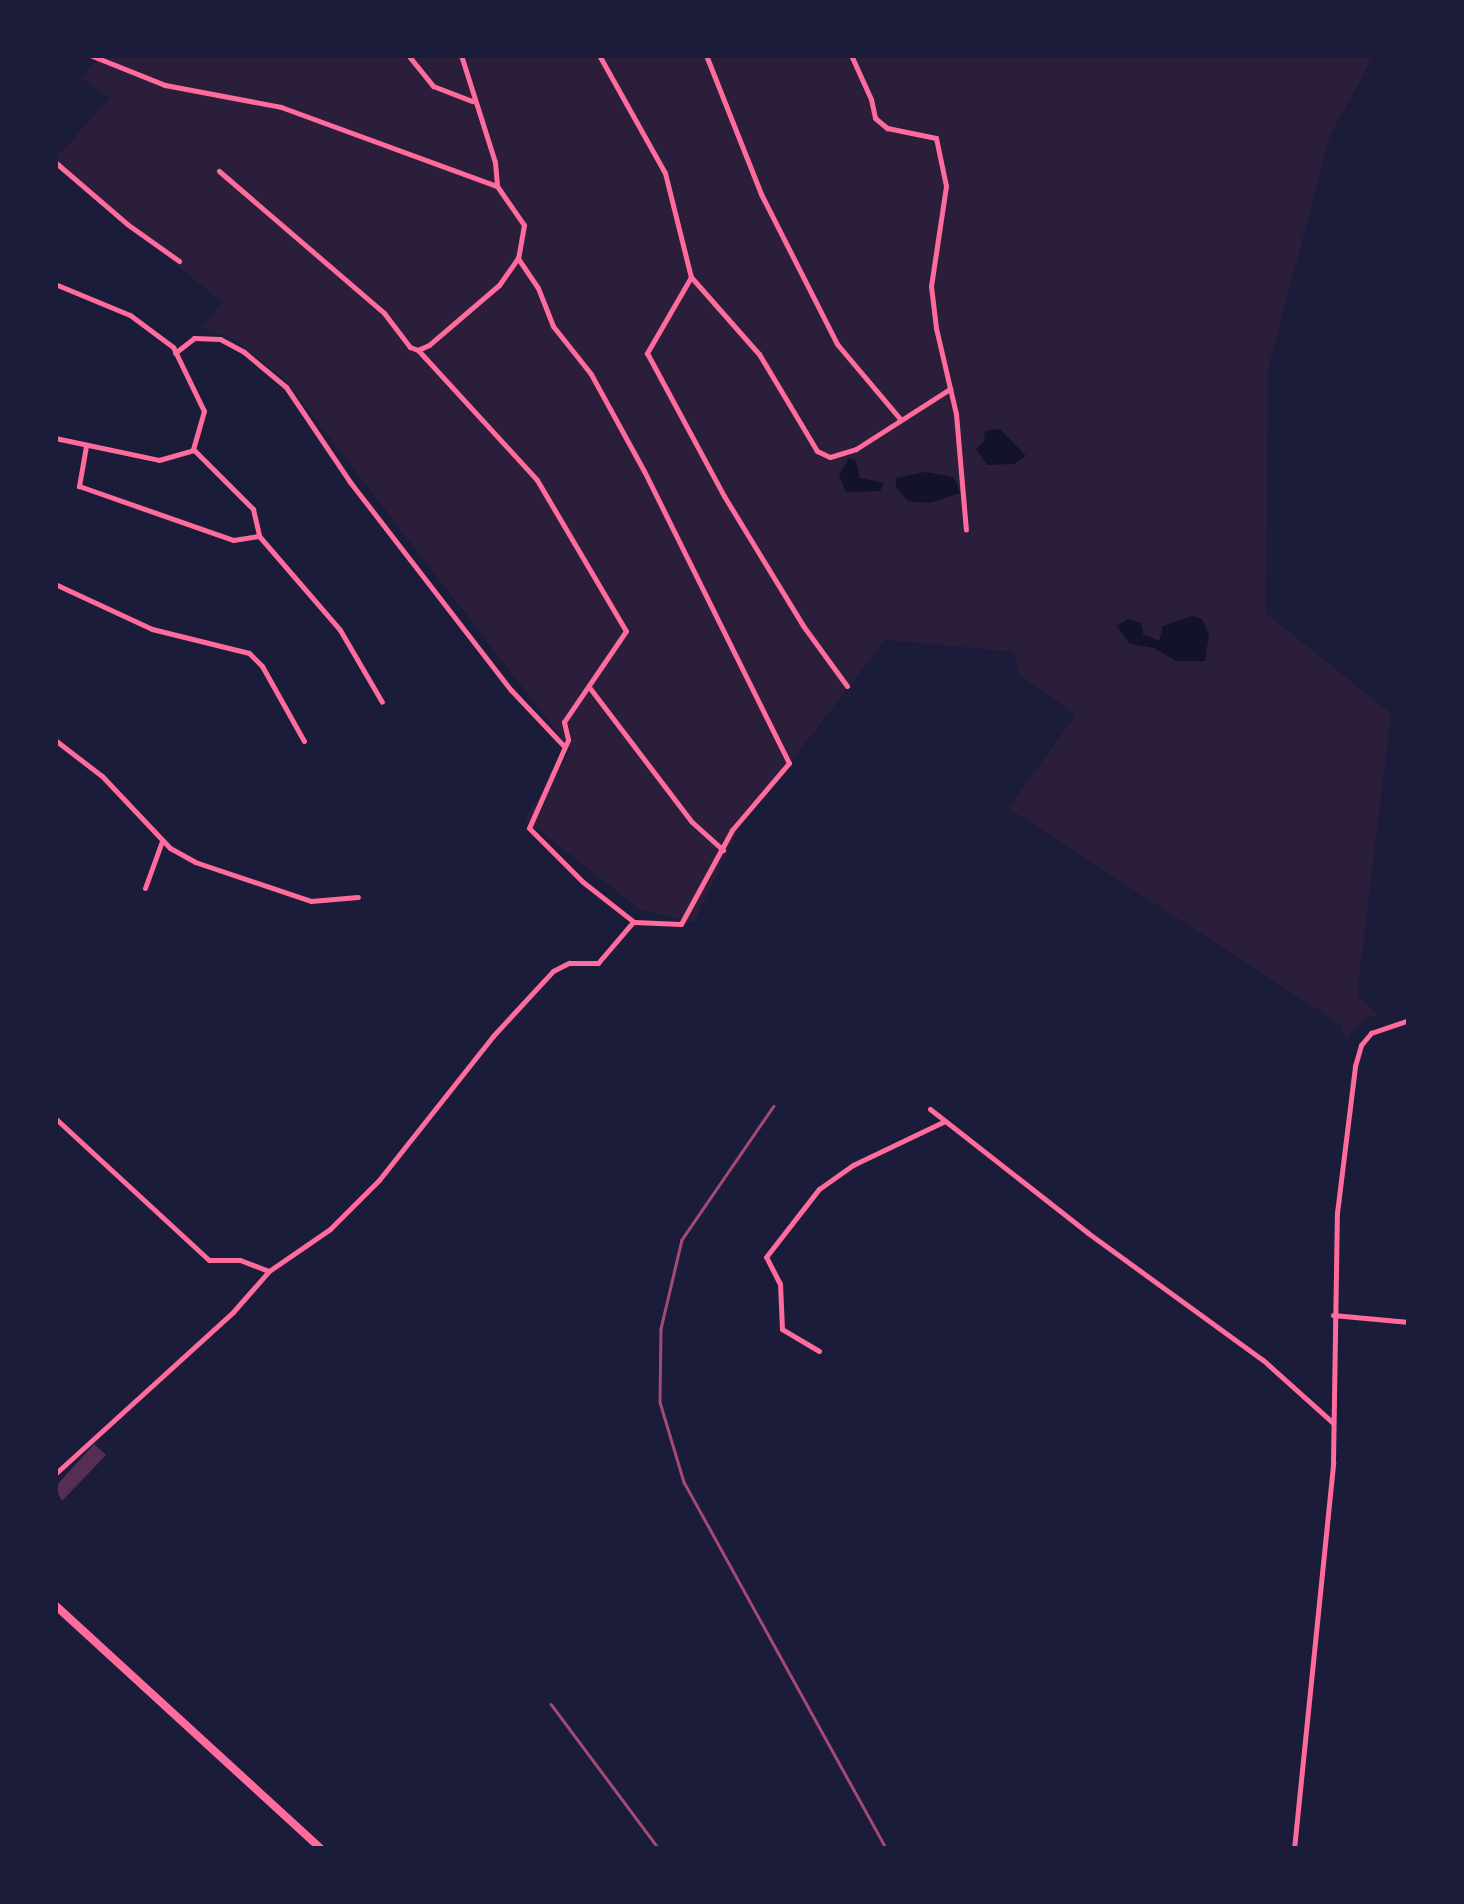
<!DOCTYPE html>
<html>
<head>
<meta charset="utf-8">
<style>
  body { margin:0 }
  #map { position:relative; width:1464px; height:1904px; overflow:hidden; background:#1b1b3a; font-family:Raleway,sans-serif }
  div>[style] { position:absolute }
  .green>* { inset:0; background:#2a1e3b }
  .water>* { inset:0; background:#12122b }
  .building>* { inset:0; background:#542f53 }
  .minor>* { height:5px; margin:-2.5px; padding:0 2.5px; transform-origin:2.5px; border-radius:2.5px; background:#ff6b9d }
  .tertiary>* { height:5px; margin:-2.5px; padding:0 2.5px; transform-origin:2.5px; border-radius:2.5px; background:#ff6b9d }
  .primary>* { height:8px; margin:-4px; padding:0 4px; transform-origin:4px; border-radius:4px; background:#ff6b9d }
  .rail>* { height:2.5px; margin:-1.25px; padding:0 1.25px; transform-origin:1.25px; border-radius:1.25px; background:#a44b75 }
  span { translate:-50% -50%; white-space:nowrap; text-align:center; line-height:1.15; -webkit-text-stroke:10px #1b1b3a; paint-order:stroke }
  .frame { position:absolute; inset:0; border:58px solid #1b1b3a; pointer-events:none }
</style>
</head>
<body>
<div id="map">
  <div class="green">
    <div style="clip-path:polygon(102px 55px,1374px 55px,1330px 136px,1268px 369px,1266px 613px,1391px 714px,1357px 996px,1378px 1014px,1363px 1021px,1346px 1039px,1340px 1024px,1008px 808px,1076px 715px,1018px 674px,1014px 652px,885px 640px,738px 830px,694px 923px,639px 909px,525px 819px,571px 750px,285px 380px,234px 339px,202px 327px,222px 302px,55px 165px,55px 159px,110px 98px,81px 78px)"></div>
  </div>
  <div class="water">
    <div style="clip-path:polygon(1000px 429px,1026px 456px,1014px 464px,987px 465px,976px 449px,984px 441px,985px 431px)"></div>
    <div style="clip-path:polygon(849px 458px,856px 461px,860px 478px,884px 483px,880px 491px,846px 492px,839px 476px)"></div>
    <div style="clip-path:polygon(925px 472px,954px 477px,960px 493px,930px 503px,908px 501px,896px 487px,896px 478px)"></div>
    <div style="clip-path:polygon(1192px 616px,1202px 619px,1209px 634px,1205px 661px,1176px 661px,1154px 648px,1130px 644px,1117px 626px,1128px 619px,1141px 623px,1143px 634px,1159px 641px,1163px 626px)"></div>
  </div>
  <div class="building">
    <div style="clip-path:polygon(94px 1444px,106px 1455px,62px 1501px,55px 1487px)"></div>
  </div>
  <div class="minor">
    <div style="left:90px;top:55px;width:81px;rotate:21.8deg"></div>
    <div style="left:165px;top:85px;width:118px;rotate:10.7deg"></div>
    <div style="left:281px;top:107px;width:230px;rotate:20.1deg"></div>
    <div style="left:497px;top:186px;width:47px;rotate:55.3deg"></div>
    <div style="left:524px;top:225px;width:34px;rotate:100deg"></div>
    <div style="left:518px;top:258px;width:33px;rotate:125deg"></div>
    <div style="left:499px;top:285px;width:92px;rotate:139.4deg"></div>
    <div style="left:429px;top:345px;width:12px;rotate:156deg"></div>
    <div style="left:418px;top:350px;width:176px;rotate:47.5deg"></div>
    <div style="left:537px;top:480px;width:175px;rotate:59.5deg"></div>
    <div style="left:626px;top:631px;width:110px;rotate:124.3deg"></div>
    <div style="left:564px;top:722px;width:18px;rotate:77deg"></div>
    <div style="left:568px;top:740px;width:96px;rotate:113.9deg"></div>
    <div style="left:529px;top:828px;width:76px;rotate:45deg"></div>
    <div style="left:583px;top:882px;width:65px;rotate:38.1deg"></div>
    <div style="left:634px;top:922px;width:47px;rotate:2.4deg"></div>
    <div style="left:681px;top:924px;width:107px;rotate:-61.5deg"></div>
    <div style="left:732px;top:830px;width:88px;rotate:-49.6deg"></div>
    <div style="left:789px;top:763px;width:326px;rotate:-116.4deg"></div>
    <div style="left:644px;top:471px;width:111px;rotate:-118.7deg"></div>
    <div style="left:591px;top:374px;width:61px;rotate:-128.4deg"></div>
    <div style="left:553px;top:326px;width:41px;rotate:-111.5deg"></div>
    <div style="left:538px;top:288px;width:36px;rotate:-124deg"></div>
    <div style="left:408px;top:55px;width:40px;rotate:51deg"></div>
    <div style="left:433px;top:86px;width:42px;rotate:21deg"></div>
    <div style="left:461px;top:55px;width:112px;rotate:72.4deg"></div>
    <div style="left:495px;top:162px;width:24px;rotate:85deg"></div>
    <div style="left:599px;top:55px;width:135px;rotate:60.8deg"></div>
    <div style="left:665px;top:173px;width:107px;rotate:76deg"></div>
    <div style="left:691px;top:277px;width:103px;rotate:48.6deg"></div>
    <div style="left:759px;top:354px;width:113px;rotate:59.1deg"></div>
    <div style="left:817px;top:451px;width:14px;rotate:25deg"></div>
    <div style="left:830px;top:457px;width:27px;rotate:-17deg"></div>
    <div style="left:856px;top:449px;width:112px;rotate:-32.6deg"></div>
    <div style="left:706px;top:55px;width:149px;rotate:68.4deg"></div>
    <div style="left:761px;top:194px;width:168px;rotate:63.1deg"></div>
    <div style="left:837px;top:344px;width:99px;rotate:49.9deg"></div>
    <div style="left:851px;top:55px;width:48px;rotate:65.6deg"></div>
    <div style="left:871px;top:99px;width:19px;rotate:78deg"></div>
    <div style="left:875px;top:118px;width:16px;rotate:40deg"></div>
    <div style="left:887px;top:128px;width:50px;rotate:11.5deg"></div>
    <div style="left:936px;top:138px;width:49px;rotate:78.2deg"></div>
    <div style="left:946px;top:186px;width:101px;rotate:98.5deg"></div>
    <div style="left:931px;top:286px;width:42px;rotate:83.2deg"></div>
    <div style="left:936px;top:328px;width:88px;rotate:76.9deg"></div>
    <div style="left:956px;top:414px;width:116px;rotate:85.1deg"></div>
    <div style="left:55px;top:162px;width:95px;rotate:40.7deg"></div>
    <div style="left:127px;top:224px;width:64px;rotate:35.4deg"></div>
    <div style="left:219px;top:171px;width:218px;rotate:40.7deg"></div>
    <div style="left:384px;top:313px;width:43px;rotate:52.6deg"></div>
    <div style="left:410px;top:347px;width:9px;rotate:21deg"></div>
    <div style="left:691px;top:277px;width:88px;rotate:120.1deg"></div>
    <div style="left:647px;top:353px;width:162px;rotate:61.7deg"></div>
    <div style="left:724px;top:496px;width:153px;rotate:58.6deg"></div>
    <div style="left:804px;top:627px;width:73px;rotate:53.9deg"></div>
    <div style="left:55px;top:284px;width:81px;rotate:22.5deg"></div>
    <div style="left:130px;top:315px;width:54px;rotate:36.7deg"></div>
    <div style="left:173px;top:347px;width:71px;rotate:64.2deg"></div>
    <div style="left:204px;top:411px;width:40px;rotate:106deg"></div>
    <div style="left:175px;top:353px;width:24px;rotate:-38deg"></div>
    <div style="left:194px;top:338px;width:26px;rotate:2deg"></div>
    <div style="left:220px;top:339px;width:27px;rotate:28deg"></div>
    <div style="left:244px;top:352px;width:55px;rotate:39.8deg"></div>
    <div style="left:286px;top:387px;width:115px;rotate:56deg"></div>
    <div style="left:350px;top:482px;width:263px;rotate:52.3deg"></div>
    <div style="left:511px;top:690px;width:77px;rotate:46.6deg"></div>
    <div style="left:55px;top:438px;width:106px;rotate:11.9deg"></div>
    <div style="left:159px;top:460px;width:35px;rotate:-16deg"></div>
    <div style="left:86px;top:446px;width:41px;rotate:99.9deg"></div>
    <div style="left:79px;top:486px;width:163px;rotate:19.3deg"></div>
    <div style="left:233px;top:540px;width:26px;rotate:-9deg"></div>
    <div style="left:193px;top:449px;width:85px;rotate:45deg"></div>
    <div style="left:253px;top:509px;width:28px;rotate:77deg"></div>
    <div style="left:259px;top:536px;width:124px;rotate:49.2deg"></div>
    <div style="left:340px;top:630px;width:83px;rotate:59.7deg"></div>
    <div style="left:55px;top:584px;width:107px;rotate:24.9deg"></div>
    <div style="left:152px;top:629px;width:100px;rotate:13.9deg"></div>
    <div style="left:249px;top:653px;width:18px;rotate:45deg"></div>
    <div style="left:262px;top:666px;width:86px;rotate:60.8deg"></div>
    <div style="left:589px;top:687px;width:170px;rotate:52.7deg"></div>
    <div style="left:692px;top:822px;width:42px;rotate:42.1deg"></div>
    <div style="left:55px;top:740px;width:59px;rotate:37.5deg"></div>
    <div style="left:102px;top:776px;width:99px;rotate:46.6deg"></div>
    <div style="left:170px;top:848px;width:29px;rotate:29deg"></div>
    <div style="left:195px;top:862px;width:122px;rotate:18.6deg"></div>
    <div style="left:311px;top:901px;width:47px;rotate:-4.9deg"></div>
    <div style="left:145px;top:888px;width:50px;rotate:-70.1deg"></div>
    <div style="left:930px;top:1109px;width:201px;rotate:38.1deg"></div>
    <div style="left:1088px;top:1233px;width:216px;rotate:36deg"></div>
    <div style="left:1263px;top:1360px;width:93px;rotate:41.9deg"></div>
    <div style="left:55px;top:1118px;width:209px;rotate:42.7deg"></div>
    <div style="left:209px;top:1260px;width:31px"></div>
    <div style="left:240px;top:1260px;width:31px;rotate:21deg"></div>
    <div style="left:1333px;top:1315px;width:76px;rotate:5.3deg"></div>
    <div style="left:819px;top:1351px;width:43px;rotate:-149.3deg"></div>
    <div style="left:782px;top:1329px;width:45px;rotate:-92.5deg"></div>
    <div style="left:780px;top:1284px;width:30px;rotate:-117deg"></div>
    <div style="left:766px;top:1257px;width:86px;rotate:-52.1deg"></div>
    <div style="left:819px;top:1189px;width:42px;rotate:-35.2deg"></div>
    <div style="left:853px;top:1165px;width:102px;rotate:-25.6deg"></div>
    <div style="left:55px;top:1474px;width:241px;rotate:-42.3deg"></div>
    <div style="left:233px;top:1312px;width:55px;rotate:-48.7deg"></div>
    <div style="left:269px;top:1271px;width:74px;rotate:-34.5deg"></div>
    <div style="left:330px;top:1229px;width:69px;rotate:-45deg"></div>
    <div style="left:379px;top:1180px;width:184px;rotate:-51.6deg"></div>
    <div style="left:493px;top:1036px;width:88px;rotate:-47.3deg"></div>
    <div style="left:553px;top:971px;width:18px;rotate:-27deg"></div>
    <div style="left:569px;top:963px;width:29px"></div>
    <div style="left:598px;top:963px;width:54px;rotate:-49.5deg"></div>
  </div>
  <div class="tertiary">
    <div style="left:1294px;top:1849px;width:389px;rotate:-84.2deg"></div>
    <div style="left:1333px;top:1462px;width:249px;rotate:-89.1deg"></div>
    <div style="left:1337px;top:1213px;width:148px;rotate:-83deg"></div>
    <div style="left:1355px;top:1066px;width:22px;rotate:-74deg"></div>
    <div style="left:1361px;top:1045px;width:16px;rotate:-50deg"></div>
    <div style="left:1371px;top:1033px;width:40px;rotate:-18.9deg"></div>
  </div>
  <div class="primary">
    <div style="left:55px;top:1605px;width:361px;rotate:42.5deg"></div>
  </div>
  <div class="rail">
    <div style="left:774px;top:1106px;width:163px;rotate:124.5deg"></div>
    <div style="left:682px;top:1240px;width:91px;rotate:103.3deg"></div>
    <div style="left:661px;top:1329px;width:73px;rotate:90.8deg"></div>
    <div style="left:660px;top:1402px;width:84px;rotate:73.3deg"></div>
    <div style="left:684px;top:1482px;width:419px;rotate:61.1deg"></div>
    <div style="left:551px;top:1704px;width:181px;rotate:53.3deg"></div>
  </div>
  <div class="frame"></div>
</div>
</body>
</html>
